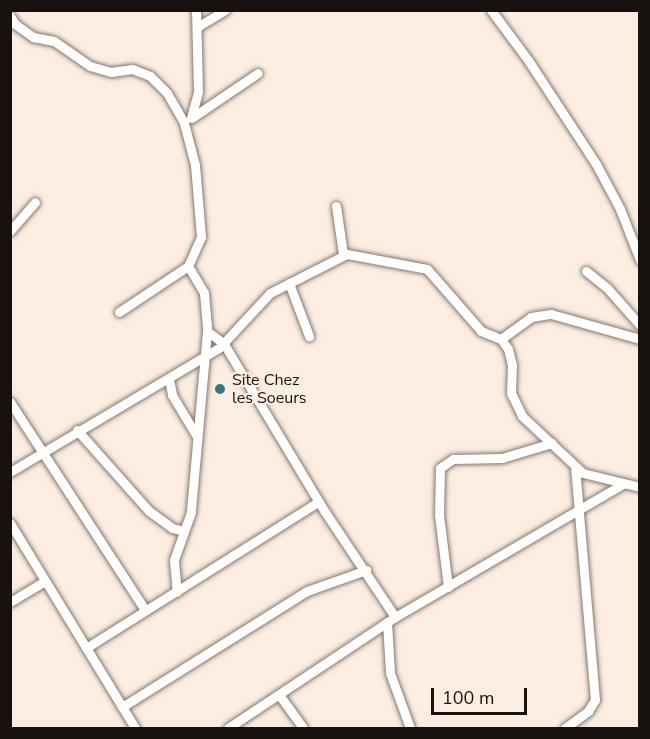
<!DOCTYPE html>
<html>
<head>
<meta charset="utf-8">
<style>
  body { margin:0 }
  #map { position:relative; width:650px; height:739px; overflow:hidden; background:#fbede1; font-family:"Nunito Sans",sans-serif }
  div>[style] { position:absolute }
  .roads { filter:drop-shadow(0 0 2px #85786d) drop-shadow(0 0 2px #85786d) }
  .minor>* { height:9px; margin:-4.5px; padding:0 4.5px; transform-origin:4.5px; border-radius:4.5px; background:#fff }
  .dots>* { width:16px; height:16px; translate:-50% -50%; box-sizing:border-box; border:3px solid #fbede1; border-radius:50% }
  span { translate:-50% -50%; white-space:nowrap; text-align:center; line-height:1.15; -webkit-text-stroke:4.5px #fbede1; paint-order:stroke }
  .poi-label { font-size:16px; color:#17120e }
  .left { translate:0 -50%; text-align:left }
  .frame { position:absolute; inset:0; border:12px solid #17120e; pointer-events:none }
  .scale { position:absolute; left:431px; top:688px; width:96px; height:27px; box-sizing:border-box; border:3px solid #17120e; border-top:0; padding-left:8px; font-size:18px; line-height:21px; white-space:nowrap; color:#17120e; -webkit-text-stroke:4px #fbede1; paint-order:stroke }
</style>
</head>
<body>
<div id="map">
  <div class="roads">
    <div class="minor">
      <div style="left:491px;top:10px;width:62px;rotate:53.5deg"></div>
      <div style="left:528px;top:60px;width:124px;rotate:56.8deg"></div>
      <div style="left:596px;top:164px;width:51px;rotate:61.9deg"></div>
      <div style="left:620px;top:209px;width:55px;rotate:68.6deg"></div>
      <div style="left:10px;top:16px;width:9px;rotate:58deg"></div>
      <div style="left:15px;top:24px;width:22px;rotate:36deg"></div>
      <div style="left:33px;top:37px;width:21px;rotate:11deg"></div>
      <div style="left:54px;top:41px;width:44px;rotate:34.8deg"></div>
      <div style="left:90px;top:66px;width:22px;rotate:16deg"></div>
      <div style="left:111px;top:72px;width:21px;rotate:-8deg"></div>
      <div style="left:132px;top:69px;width:19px;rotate:21deg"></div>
      <div style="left:150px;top:76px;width:24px;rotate:45deg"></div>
      <div style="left:167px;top:93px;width:34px;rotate:60deg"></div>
      <div style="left:184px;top:123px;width:43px;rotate:75.3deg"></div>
      <div style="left:195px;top:165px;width:72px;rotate:85.2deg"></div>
      <div style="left:201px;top:237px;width:32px;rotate:114deg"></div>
      <div style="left:188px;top:266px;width:31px;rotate:59deg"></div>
      <div style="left:204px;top:293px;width:38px;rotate:85deg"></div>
      <div style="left:207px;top:331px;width:182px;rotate:95.1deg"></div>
      <div style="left:191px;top:512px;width:51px;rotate:109.5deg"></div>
      <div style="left:174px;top:560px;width:32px;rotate:85deg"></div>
      <div style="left:197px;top:27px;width:33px;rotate:-31deg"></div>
      <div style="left:193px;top:117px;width:78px;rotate:-34.1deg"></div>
      <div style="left:191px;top:118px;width:28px;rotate:-75deg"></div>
      <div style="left:198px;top:91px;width:81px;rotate:-91.4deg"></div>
      <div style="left:336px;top:206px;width:49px;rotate:81.7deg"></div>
      <div style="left:10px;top:231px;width:38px;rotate:-49deg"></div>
      <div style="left:586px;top:271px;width:28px;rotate:39deg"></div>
      <div style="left:608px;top:289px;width:48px;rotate:48.4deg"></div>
      <div style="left:289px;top:283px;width:57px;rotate:69.3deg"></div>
      <div style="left:119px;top:312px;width:83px;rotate:-33.7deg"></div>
      <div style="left:207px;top:331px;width:21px;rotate:37deg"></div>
      <div style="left:224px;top:344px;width:196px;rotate:59deg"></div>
      <div style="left:325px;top:512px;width:126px;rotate:56.3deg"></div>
      <div style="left:501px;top:339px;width:37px;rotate:-36deg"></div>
      <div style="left:531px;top:317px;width:20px;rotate:-9deg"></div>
      <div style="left:551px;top:314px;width:92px;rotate:15.7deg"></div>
      <div style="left:169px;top:379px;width:16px;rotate:79deg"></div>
      <div style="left:172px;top:395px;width:47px;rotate:59deg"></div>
      <div style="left:10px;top:402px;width:248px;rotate:57deg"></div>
      <div style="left:77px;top:430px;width:108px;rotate:48.4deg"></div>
      <div style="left:149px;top:511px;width:29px;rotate:36deg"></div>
      <div style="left:172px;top:528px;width:12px;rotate:14deg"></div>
      <div style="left:10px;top:472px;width:243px;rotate:-30.7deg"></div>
      <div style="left:219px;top:348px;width:75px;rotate:-47.2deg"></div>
      <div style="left:270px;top:293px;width:86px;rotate:-26.9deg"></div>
      <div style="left:347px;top:254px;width:81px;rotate:10.6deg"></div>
      <div style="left:427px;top:269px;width:82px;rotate:48.9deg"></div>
      <div style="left:481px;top:331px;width:22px;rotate:22deg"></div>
      <div style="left:501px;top:339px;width:12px;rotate:55deg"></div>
      <div style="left:508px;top:349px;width:16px;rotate:76deg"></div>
      <div style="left:512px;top:365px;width:28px;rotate:92deg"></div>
      <div style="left:511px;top:393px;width:25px;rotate:64deg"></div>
      <div style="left:522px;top:416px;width:83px;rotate:43.1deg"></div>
      <div style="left:583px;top:473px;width:59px;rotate:13.8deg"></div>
      <div style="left:10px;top:523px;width:240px;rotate:58.6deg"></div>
      <div style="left:448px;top:587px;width:73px;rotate:-97.1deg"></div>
      <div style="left:439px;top:515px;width:47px;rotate:-88.8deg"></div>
      <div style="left:440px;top:468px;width:16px;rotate:-35deg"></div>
      <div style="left:453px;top:459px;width:49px;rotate:-1.2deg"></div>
      <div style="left:502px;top:458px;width:52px;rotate:-16.7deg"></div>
      <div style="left:10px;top:602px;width:41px;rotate:-31deg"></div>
      <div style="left:387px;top:622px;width:51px;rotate:86.6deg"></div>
      <div style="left:390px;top:673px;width:59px;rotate:70deg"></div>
      <div style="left:86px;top:648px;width:275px;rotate:-32.2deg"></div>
      <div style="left:280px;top:696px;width:39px;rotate:54deg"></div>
      <div style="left:122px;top:707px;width:218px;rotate:-32.1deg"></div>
      <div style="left:307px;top:591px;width:63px;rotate:-19.6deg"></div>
      <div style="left:228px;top:728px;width:201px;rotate:-33.6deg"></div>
      <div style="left:395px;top:617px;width:264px;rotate:-30.3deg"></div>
      <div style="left:565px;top:728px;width:29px;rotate:-36deg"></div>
      <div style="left:588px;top:711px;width:13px;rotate:-58deg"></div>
      <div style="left:595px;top:700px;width:234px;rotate:-94.9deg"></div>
    </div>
  </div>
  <div class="dots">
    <div style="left:220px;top:389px;background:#307a7d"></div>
  </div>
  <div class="poi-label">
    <span class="left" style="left:232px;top:389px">Site Chez<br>les Soeurs</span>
  </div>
  <div class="frame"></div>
  <div class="scale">100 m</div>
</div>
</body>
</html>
